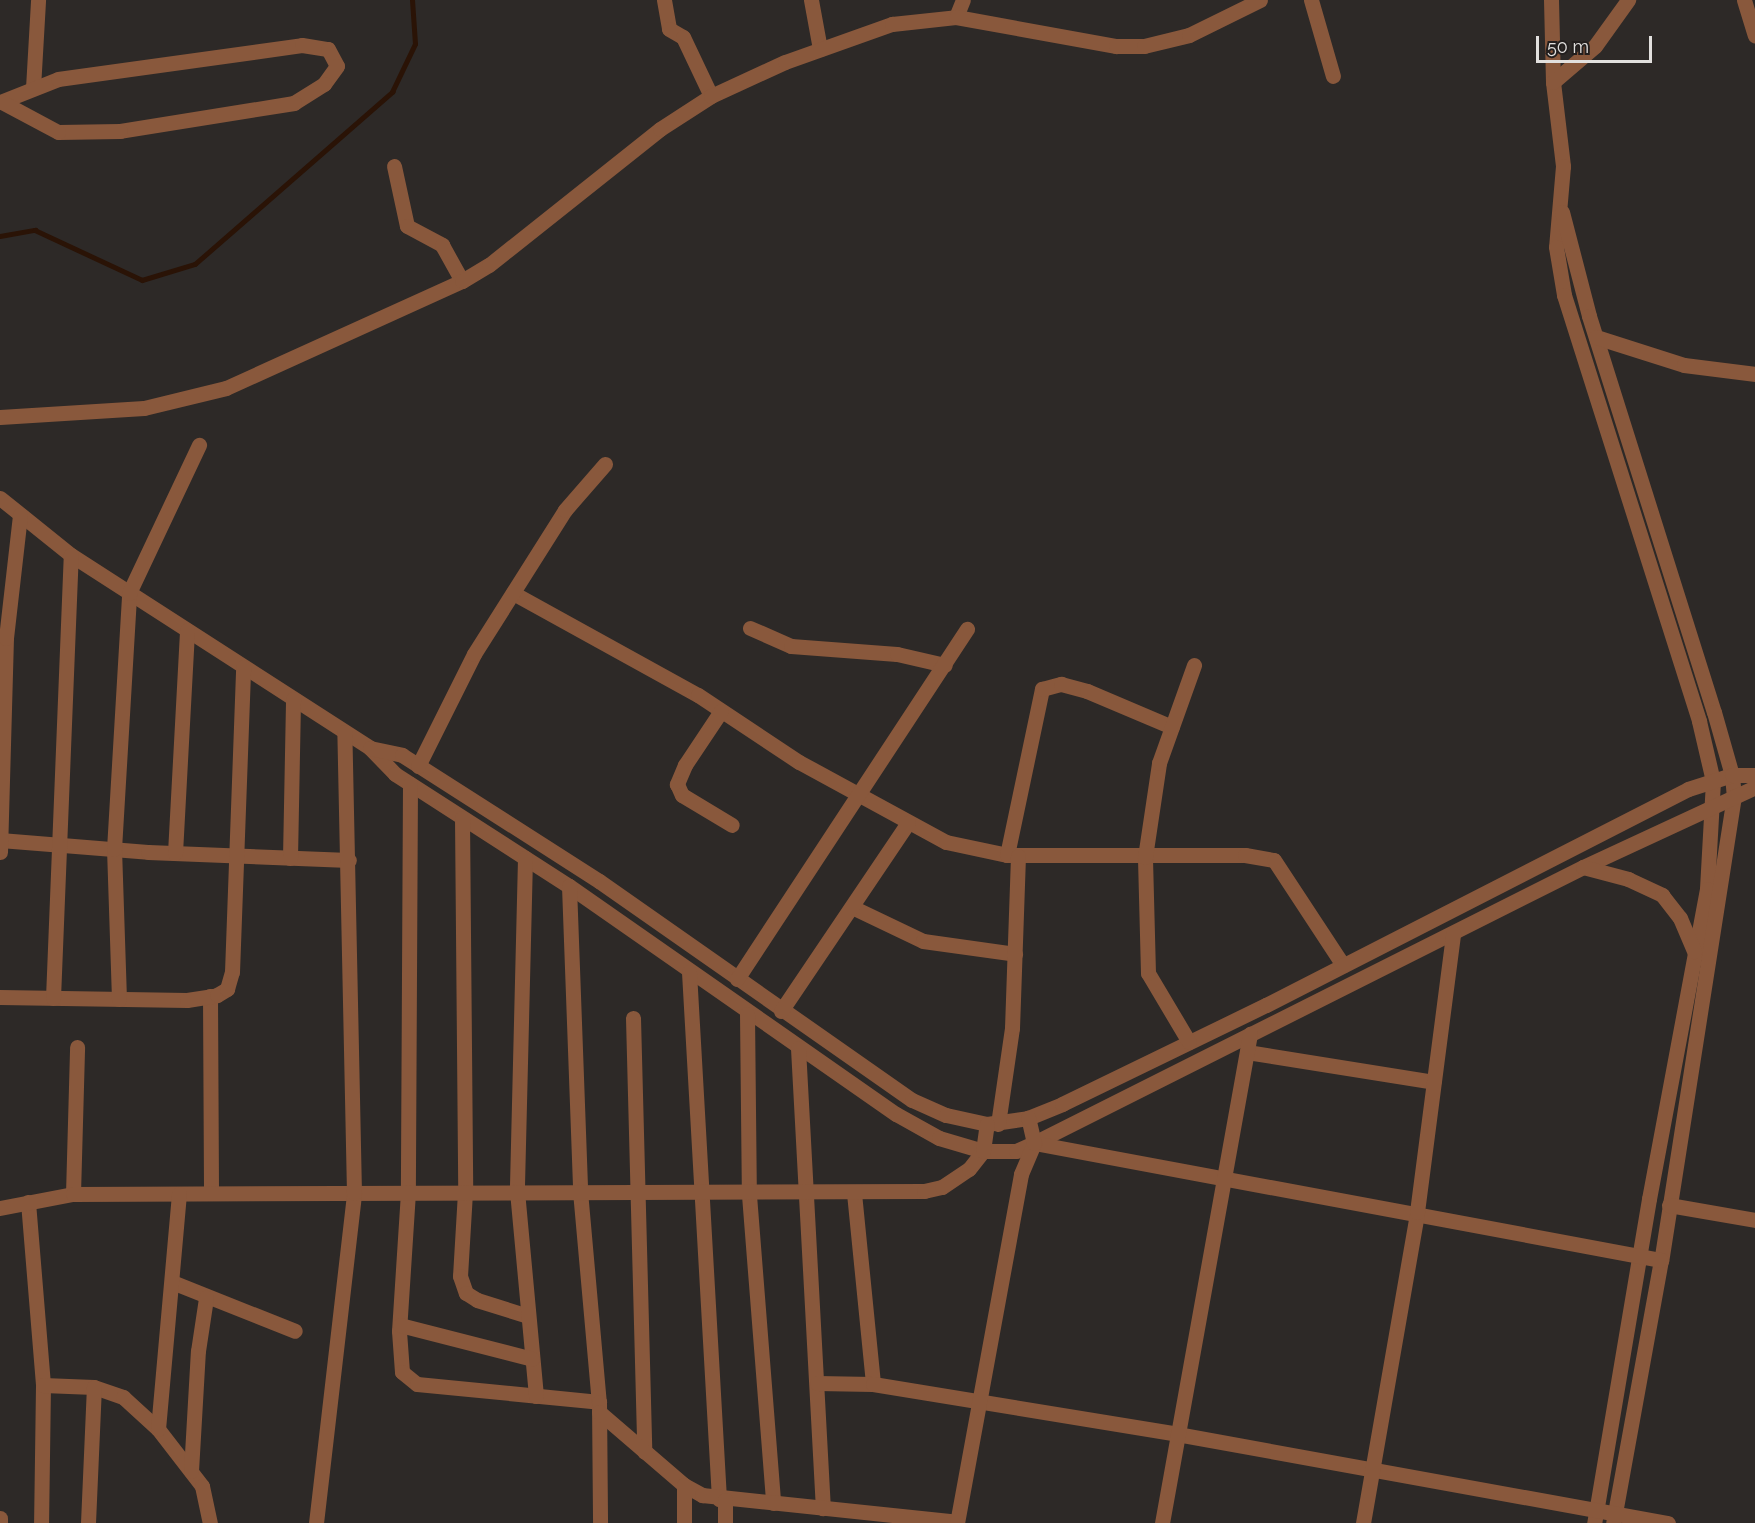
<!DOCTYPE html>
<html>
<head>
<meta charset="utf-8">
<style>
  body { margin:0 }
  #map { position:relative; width:1755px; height:1523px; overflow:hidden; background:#2d2927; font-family:Raleway,sans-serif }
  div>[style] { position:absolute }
  .stream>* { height:4.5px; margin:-2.25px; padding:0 2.25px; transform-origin:2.25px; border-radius:2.25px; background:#2a1306 }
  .minor>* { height:15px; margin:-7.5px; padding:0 7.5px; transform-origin:7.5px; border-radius:7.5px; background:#89583c }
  span { translate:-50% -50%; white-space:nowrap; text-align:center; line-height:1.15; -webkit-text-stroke:6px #231f1e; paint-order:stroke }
  .scale { position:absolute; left:1536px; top:36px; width:116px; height:27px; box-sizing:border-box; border:3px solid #e2e0de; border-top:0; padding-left:8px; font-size:18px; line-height:21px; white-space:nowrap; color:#e2e0de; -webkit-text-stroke:4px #231f1e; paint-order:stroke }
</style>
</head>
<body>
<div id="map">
  <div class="stream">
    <div style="left:0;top:236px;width:36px;rotate:-10deg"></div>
    <div style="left:35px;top:230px;width:118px;rotate:25deg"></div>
    <div style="left:142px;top:280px;width:55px;rotate:-16.8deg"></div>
    <div style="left:195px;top:264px;width:262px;rotate:-41.1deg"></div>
    <div style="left:392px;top:92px;width:53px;rotate:-64.4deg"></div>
    <div style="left:415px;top:44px;width:44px;rotate:-93.9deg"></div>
  </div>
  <div class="minor">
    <div style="left:664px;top:0;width:29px;rotate:80deg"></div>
    <div style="left:669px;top:29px;width:16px;rotate:30deg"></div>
    <div style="left:683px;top:37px;width:65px;rotate:64.6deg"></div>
    <div style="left:811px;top:0;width:50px;rotate:79.6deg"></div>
    <div style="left:1311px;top:0;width:79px;rotate:73.9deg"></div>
    <div style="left:1551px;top:0;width:82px;rotate:88.6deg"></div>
    <div style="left:1553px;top:82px;width:85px;rotate:83.2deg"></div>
    <div style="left:1563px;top:166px;width:81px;rotate:94.9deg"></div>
    <div style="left:1556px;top:247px;width:49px;rotate:80.5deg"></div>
    <div style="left:1564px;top:295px;width:447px;rotate:72.4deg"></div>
    <div style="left:1699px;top:721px;width:62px;rotate:76.9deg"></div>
    <div style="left:1713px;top:781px;width:108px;rotate:93.2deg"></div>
    <div style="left:1707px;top:889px;width:315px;rotate:100.6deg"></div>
    <div style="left:1649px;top:1199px;width:329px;rotate:99.6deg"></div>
    <div style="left:1744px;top:0;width:37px;rotate:73deg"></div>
    <div style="left:956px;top:17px;width:18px;rotate:-68deg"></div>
    <div style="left:1553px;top:82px;width:55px;rotate:-40.6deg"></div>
    <div style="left:1595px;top:46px;width:57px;rotate:-54.3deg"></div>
    <div style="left:33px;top:88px;width:88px;rotate:-86.7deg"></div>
    <div style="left:0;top:102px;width:62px;rotate:-21.6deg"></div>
    <div style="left:58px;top:79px;width:246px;rotate:-7.9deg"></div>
    <div style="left:302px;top:45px;width:26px;rotate:9deg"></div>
    <div style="left:328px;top:49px;width:19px;rotate:62deg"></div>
    <div style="left:337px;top:66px;width:22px;rotate:126deg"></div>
    <div style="left:324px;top:84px;width:36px;rotate:148deg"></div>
    <div style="left:294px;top:103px;width:176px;rotate:170.9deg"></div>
    <div style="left:120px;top:131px;width:62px;rotate:179.1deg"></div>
    <div style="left:58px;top:132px;width:64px;rotate:-151.8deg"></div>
    <div style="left:394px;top:166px;width:61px;rotate:77.8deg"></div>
    <div style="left:407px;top:226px;width:40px;rotate:28deg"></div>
    <div style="left:442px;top:245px;width:41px;rotate:60.9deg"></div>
    <div style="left:1562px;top:212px;width:107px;rotate:75.4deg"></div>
    <div style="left:1589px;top:316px;width:415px;rotate:72.5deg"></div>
    <div style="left:1714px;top:712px;width:66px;rotate:74.1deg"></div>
    <div style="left:1732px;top:775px;width:21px;rotate:85deg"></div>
    <div style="left:1734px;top:796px;width:470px;rotate:98.9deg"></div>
    <div style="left:1661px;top:1260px;width:267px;rotate:100.3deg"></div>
    <div style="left:1596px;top:337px;width:92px;rotate:17.7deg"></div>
    <div style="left:1684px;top:365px;width:72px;rotate:7.2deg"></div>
    <div style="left:0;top:417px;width:144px;rotate:-3.6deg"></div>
    <div style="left:144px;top:408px;width:84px;rotate:-13.7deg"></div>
    <div style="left:226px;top:388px;width:259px;rotate:-24.4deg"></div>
    <div style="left:462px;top:281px;width:31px;rotate:-31deg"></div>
    <div style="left:489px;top:265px;width:218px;rotate:-38.5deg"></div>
    <div style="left:660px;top:129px;width:61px;rotate:-32.9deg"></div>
    <div style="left:711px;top:96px;width:81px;rotate:-24.7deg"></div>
    <div style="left:785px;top:62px;width:114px;rotate:-19.6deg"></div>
    <div style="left:892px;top:24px;width:64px;rotate:-6.2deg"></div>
    <div style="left:956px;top:17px;width:163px;rotate:10.3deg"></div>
    <div style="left:1116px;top:46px;width:28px"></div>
    <div style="left:1144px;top:46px;width:46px;rotate:-13.7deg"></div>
    <div style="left:1189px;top:35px;width:79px;rotate:-26.2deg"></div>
    <div style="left:0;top:498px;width:91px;rotate:38.8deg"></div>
    <div style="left:71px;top:555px;width:356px;rotate:32.8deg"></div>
    <div style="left:370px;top:748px;width:36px;rotate:46deg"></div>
    <div style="left:395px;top:774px;width:207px;rotate:32.8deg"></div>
    <div style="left:569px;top:886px;width:399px;rotate:34.9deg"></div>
    <div style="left:896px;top:1114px;width:49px;rotate:29.2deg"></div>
    <div style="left:939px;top:1138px;width:46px;rotate:16.5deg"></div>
    <div style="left:983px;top:1151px;width:33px"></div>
    <div style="left:1016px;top:1151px;width:20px;rotate:-24deg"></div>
    <div style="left:1034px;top:1143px;width:614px;rotate:-26.69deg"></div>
    <div style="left:1583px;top:867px;width:190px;rotate:-24.9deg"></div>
    <div style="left:513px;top:593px;width:211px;rotate:28.9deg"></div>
    <div style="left:698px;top:695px;width:121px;rotate:33.6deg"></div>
    <div style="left:799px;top:762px;width:167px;rotate:28.6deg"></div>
    <div style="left:946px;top:842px;width:62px;rotate:12deg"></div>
    <div style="left:1007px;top:855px;width:238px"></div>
    <div style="left:1245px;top:855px;width:29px;rotate:10deg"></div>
    <div style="left:1274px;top:860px;width:126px;rotate:56.7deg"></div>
    <div style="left:750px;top:628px;width:45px;rotate:23.7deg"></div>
    <div style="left:791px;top:646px;width:106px;rotate:4.3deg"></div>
    <div style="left:897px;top:654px;width:49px;rotate:12.9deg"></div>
    <div style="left:721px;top:711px;width:65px;rotate:123.7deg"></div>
    <div style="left:685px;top:765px;width:21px;rotate:113deg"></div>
    <div style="left:677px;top:784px;width:12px;rotate:66deg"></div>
    <div style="left:682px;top:795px;width:58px;rotate:31deg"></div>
    <div style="left:370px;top:748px;width:33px;rotate:12deg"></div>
    <div style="left:402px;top:755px;width:234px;rotate:32.6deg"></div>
    <div style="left:599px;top:881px;width:382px;rotate:35deg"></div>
    <div style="left:912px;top:1100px;width:37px;rotate:24deg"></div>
    <div style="left:946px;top:1115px;width:42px;rotate:12.4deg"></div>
    <div style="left:987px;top:1124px;width:41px;rotate:-8.3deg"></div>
    <div style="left:1028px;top:1118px;width:37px;rotate:-22deg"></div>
    <div style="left:1062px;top:1104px;width:227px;rotate:-25.9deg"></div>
    <div style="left:1266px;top:1005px;width:474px;rotate:-27.1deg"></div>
    <div style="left:1688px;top:789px;width:46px;rotate:-17.7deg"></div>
    <div style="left:1732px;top:775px;width:23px"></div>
    <div style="left:418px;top:766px;width:125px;rotate:-63.4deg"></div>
    <div style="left:474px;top:654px;width:170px;rotate:-57.7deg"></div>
    <div style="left:565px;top:510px;width:61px;rotate:-49deg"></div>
    <div style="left:410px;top:784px;width:408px;rotate:90.3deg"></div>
    <div style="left:408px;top:1192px;width:139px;rotate:93.7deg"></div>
    <div style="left:399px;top:1331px;width:41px;rotate:85.8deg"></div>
    <div style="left:402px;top:1372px;width:19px;rotate:39deg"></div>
    <div style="left:417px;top:1384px;width:183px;rotate:5.6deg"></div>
    <div style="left:462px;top:818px;width:374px;rotate:89.5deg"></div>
    <div style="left:465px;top:1192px;width:84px;rotate:93.4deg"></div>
    <div style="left:460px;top:1276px;width:18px;rotate:71deg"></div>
    <div style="left:466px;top:1293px;width:13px;rotate:32deg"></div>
    <div style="left:477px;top:1300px;width:53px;rotate:17.4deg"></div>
    <div style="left:0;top:840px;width:148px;rotate:4.6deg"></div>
    <div style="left:148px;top:852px;width:201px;rotate:2.3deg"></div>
    <div style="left:0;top:852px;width:214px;rotate:-88.4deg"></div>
    <div style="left:6px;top:638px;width:124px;rotate:-83.5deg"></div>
    <div style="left:175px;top:853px;width:223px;rotate:-86.9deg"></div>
    <div style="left:1007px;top:855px;width:170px;rotate:-78.1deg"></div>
    <div style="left:1042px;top:689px;width:20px;rotate:-15deg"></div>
    <div style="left:1061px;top:684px;width:27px;rotate:15deg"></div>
    <div style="left:1087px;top:691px;width:92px;rotate:23deg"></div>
    <div style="left:290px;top:858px;width:159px;rotate:-88.9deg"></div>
    <div style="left:525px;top:858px;width:333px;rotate:91.4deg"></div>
    <div style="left:517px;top:1191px;width:206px;rotate:84.7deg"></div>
    <div style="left:1583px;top:867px;width:47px;rotate:14.9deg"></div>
    <div style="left:1628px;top:879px;width:38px;rotate:25deg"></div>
    <div style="left:1662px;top:895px;width:29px;rotate:52deg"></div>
    <div style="left:1680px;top:918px;width:36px;rotate:67deg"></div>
    <div style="left:569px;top:886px;width:305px;rotate:87.9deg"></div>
    <div style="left:580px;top:1191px;width:212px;rotate:84.9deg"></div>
    <div style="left:599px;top:1402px;width:121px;rotate:89.5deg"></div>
    <div style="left:854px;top:908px;width:76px;rotate:25.6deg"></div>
    <div style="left:923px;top:941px;width:93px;rotate:8deg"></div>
    <div style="left:689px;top:972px;width:528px;rotate:86.74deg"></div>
    <div style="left:737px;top:979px;width:419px;rotate:-56.7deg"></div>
    <div style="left:210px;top:996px;width:197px;rotate:89.7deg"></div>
    <div style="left:0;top:997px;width:187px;rotate:0.9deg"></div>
    <div style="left:187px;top:1000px;width:30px;rotate:-9deg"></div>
    <div style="left:217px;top:995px;width:12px;rotate:-31deg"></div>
    <div style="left:227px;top:989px;width:18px;rotate:-74deg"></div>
    <div style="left:232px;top:972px;width:305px;rotate:-87.9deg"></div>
    <div style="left:53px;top:998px;width:443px;rotate:-87.7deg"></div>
    <div style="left:119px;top:999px;width:150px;rotate:-91.9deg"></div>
    <div style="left:114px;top:849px;width:256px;rotate:-86.6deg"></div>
    <div style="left:129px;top:593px;width:164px;rotate:-64.7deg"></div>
    <div style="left:781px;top:1011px;width:227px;rotate:-56deg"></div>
    <div style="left:747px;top:1014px;width:181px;rotate:89.4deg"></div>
    <div style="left:749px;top:1195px;width:309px;rotate:85.5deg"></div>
    <div style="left:633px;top:1018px;width:434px;rotate:88.5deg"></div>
    <div style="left:1189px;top:1042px;width:80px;rotate:-120.7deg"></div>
    <div style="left:1148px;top:973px;width:116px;rotate:-91.5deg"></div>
    <div style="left:1145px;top:857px;width:95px;rotate:-81.5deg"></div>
    <div style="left:1159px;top:763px;width:104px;rotate:-70.3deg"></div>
    <div style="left:798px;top:1048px;width:461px;rotate:86.9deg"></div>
    <div style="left:1247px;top:1052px;width:189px;rotate:9.1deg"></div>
    <div style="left:998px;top:1124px;width:97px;rotate:-81.7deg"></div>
    <div style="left:1012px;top:1028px;width:172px;rotate:-88deg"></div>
    <div style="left:1034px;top:1143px;width:638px;rotate:10.57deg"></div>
    <div style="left:854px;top:1193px;width:192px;rotate:84.3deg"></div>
    <div style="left:73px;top:1194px;width:147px;rotate:-88.4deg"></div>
    <div style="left:28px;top:1202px;width:184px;rotate:85.3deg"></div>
    <div style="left:43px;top:1385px;width:138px;rotate:90.8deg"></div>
    <div style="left:1669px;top:1205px;width:87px;rotate:9.9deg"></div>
    <div style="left:0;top:1208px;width:74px;rotate:-10.9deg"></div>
    <div style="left:73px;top:1194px;width:851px;rotate:-0.2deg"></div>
    <div style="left:924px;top:1191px;width:18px;rotate:-13deg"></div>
    <div style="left:942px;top:1187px;width:32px;rotate:-34deg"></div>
    <div style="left:969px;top:1169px;width:23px;rotate:-52deg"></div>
    <div style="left:983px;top:1151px;width:27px;rotate:-82deg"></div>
    <div style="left:172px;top:1282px;width:132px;rotate:21.7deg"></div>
    <div style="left:400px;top:1325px;width:136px;rotate:14.4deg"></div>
    <div style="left:817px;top:1383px;width:56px;rotate:1deg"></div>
    <div style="left:873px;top:1384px;width:308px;rotate:9.3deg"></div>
    <div style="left:1177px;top:1434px;width:499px;rotate:10.3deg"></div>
    <div style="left:43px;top:1385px;width:51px;rotate:2.2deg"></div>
    <div style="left:94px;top:1387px;width:31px;rotate:19deg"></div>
    <div style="left:123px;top:1397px;width:47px;rotate:42.4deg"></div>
    <div style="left:158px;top:1429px;width:72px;rotate:52.3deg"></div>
    <div style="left:202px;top:1486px;width:38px;rotate:78deg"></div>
    <div style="left:599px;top:1412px;width:112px;rotate:40.7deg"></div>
    <div style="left:684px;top:1485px;width:21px;rotate:29deg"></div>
    <div style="left:702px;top:1495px;width:256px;rotate:6deg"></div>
    <div style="left:158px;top:1429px;width:236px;rotate:-84.9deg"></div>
    <div style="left:191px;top:1471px;width:120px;rotate:-86.7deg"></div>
    <div style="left:198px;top:1351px;width:54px;rotate:-81.4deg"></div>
    <div style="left:0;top:1518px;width:5px;rotate:90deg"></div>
    <div style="left:88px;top:1523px;width:136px;rotate:-87.5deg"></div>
    <div style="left:316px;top:1523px;width:332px;rotate:-83.4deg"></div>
    <div style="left:354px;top:1193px;width:461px;rotate:-91.2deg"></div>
    <div style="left:684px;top:1523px;width:38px;rotate:-90deg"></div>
    <div style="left:725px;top:1523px;width:23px;rotate:-90deg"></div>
    <div style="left:957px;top:1523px;width:355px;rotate:-79.6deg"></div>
    <div style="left:1021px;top:1174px;width:34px;rotate:-67deg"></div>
    <div style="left:1034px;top:1143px;width:26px;rotate:-103deg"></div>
    <div style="left:1162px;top:1523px;width:497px;rotate:-79.8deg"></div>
    <div style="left:1363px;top:1523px;width:316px;rotate:-80.1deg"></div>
    <div style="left:1417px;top:1212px;width:281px;rotate:-82.6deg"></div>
  </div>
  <div class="scale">50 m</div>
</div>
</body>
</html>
